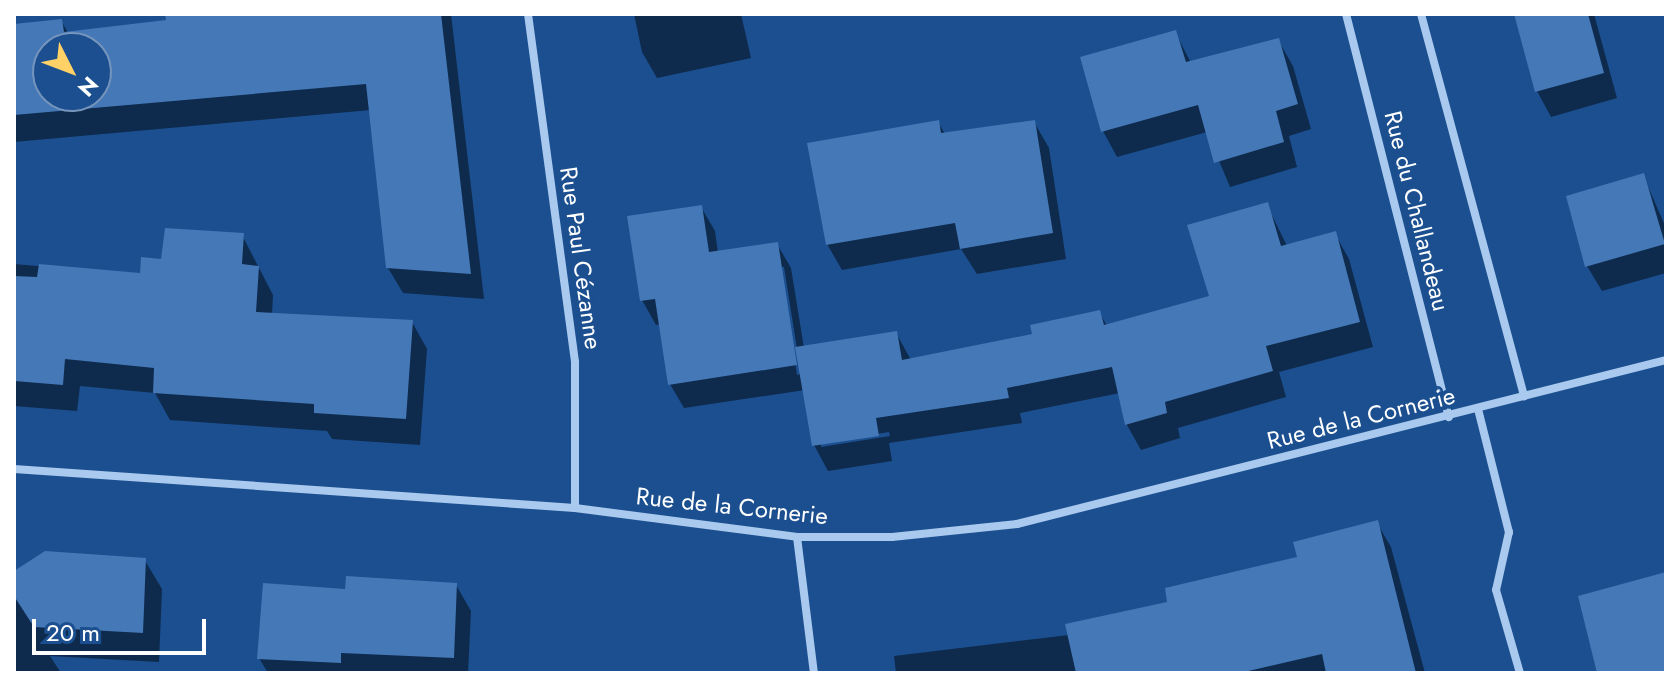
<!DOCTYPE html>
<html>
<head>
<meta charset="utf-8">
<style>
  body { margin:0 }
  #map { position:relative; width:1680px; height:687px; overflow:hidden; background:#1b4f8f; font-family:Jost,sans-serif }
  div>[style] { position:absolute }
  .shadow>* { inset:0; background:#0007 }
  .building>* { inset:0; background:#4478b7 }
  .minor>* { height:8px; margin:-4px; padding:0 4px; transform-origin:4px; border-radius:4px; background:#a9c9ee }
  span { translate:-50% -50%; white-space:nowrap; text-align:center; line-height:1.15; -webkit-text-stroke:8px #1b4f8f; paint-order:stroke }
  .street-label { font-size:24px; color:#fff }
  .frame { position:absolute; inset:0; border:16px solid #fff; pointer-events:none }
  .north { position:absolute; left:32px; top:32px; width:80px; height:80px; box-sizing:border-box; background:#1b4f8f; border:2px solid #7695bc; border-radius:50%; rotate:132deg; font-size:22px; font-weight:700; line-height:32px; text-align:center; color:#fff }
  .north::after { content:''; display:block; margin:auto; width:28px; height:36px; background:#ffd166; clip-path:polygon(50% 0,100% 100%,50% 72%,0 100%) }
  .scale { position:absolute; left:32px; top:619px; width:174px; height:36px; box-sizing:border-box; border:4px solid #fff; border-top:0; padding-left:10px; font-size:24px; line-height:28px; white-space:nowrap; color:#fff; -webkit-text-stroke:6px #1b4f8f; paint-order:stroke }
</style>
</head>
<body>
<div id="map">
  <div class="shadow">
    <div style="clip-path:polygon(evenodd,167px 14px,451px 14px,484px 299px,403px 293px,388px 268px,371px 110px,14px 142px,14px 34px,61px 21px,69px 34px,168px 22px,167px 14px,48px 48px,96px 48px,96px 96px,48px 96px,48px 48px)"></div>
    <div style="clip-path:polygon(634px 14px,741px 14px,751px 58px,657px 78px,642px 52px)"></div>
    <div style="clip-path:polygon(1516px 14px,1594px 14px,1617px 98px,1551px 117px,1537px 91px)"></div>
    <div style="clip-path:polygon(1175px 32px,1191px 63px,1278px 40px,1293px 66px,1311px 129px,1289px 136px,1297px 167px,1230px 187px,1207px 132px,1117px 157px,1103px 131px)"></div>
    <div style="clip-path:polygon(938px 122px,945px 134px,1034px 122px,1049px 148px,1066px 259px,977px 274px,961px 249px,842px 270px,827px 244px)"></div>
    <div style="clip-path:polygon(1643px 175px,1666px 228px,1666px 273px,1602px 291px,1587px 266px)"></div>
    <div style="clip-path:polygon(evenodd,1267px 205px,1287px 246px,1335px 234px,1349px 259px,1373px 347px,1279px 372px,1286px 397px,1178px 428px,1180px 438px,1141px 450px,1127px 425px,1120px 393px,1020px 413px,1022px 423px,889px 443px,892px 461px,828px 471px,814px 445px,805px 390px,684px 408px,670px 384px,661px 324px,656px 325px,642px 300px,701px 207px,715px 231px,718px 253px,777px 244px,791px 268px,804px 348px,896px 333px,911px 360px,1034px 336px,1099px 312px,1107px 326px,1212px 298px,1267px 205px,780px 267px,784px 267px,801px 374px,797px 375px,780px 267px,1267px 205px,889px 432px,890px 436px,821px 447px,821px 443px,889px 432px)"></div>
    <div style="clip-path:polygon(242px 235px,273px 295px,272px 315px,412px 322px,427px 349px,420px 445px,332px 439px,327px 431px,170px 420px,155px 393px,80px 386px,77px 411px,14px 406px,14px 264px,142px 275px,162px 261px)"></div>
    <div style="clip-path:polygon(1377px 523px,1391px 547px,1425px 673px,896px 673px,894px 656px,1069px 635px,1299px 558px)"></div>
    <div style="clip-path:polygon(144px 559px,162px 589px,159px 662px,50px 656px,61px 673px,14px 673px,14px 573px)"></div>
    <div style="clip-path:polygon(456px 585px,471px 611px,468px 673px,268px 673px,259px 658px,347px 592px)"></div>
  </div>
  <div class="building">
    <div style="clip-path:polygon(evenodd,165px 14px,441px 14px,471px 274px,386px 268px,366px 84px,14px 115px,14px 24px,62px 19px,64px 32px,166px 20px,165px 14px,48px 48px,96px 48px,96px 96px,48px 96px,48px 48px)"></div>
    <div style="clip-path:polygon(1514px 14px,1588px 14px,1604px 73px,1535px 92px)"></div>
    <div style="clip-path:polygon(1176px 30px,1186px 62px,1279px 38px,1298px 104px,1276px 111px,1284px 142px,1214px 163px,1198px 105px,1101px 132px,1080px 57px)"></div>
    <div style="clip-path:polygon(939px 120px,941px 133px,1035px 120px,1053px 233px,960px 249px,955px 223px,826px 245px,807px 143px)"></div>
    <div style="clip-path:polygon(1644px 173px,1665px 244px,1585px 267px,1566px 196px)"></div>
    <div style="clip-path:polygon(1268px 202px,1281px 246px,1336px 231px,1360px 322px,1266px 346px,1273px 371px,1165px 402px,1167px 413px,1125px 425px,1112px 367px,1007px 388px,1009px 398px,876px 418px,879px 436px,812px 446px,795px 347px,897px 331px,902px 360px,1032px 334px,1030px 325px,1100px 310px,1104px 325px,1209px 296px,1187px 225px)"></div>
    <div style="clip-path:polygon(702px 205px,709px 252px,778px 242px,797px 365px,668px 385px,655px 299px,640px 301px,627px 216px)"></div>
    <div style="clip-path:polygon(165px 228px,244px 233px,242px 264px,259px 266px,256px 312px,413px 320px,406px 419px,314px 413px,314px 404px,153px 393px,154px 368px,65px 359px,63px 385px,14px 381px,14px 276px,37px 277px,39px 264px,140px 273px,141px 257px,161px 259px)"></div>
    <div style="clip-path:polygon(1378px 520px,1416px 673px,1326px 673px,1322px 654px,1240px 673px,1076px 673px,1065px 624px,1167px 602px,1165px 588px,1297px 557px,1293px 542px)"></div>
    <div style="clip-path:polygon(45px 551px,146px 558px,143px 633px,34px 627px,14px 596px,14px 571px)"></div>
    <div style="clip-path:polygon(1666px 572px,1666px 673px,1597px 673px,1578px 596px)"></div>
    <div style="clip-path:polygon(346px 576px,457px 583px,454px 658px,341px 653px,341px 663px,257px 659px,263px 583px,345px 589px)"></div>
  </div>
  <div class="minor">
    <div style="left:528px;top:14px;width:351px;rotate:82.3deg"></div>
    <div style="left:575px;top:362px;width:146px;rotate:90deg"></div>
    <div style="left:1346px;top:14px;width:416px;rotate:75.7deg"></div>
    <div style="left:1421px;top:14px;width:396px;rotate:74.9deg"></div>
    <div style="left:1478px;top:409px;width:127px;rotate:75.9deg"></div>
    <div style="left:1509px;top:532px;width:59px;rotate:102.6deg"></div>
    <div style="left:1496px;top:590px;width:86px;rotate:73.9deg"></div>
    <div style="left:14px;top:469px;width:562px;rotate:3.98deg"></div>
    <div style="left:575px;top:508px;width:224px;rotate:7.4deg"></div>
    <div style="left:797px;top:537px;width:95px"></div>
    <div style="left:892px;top:537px;width:126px;rotate:-5.9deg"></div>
    <div style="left:1017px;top:524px;width:669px;rotate:-14.18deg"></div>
    <div style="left:797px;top:537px;width:137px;rotate:82.9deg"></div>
  </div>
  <div class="street-label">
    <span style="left:1417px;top:211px;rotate:76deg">Rue du Challandeau</span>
    <span style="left:581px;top:258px;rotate:82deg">Rue Paul Cézanne</span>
    <span style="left:1361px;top:418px;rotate:-14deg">Rue de la Cornerie</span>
    <span style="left:732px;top:506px;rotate:6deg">Rue de la Cornerie</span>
  </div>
  <div class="frame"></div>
  <div class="north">N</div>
  <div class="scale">20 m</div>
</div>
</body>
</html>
